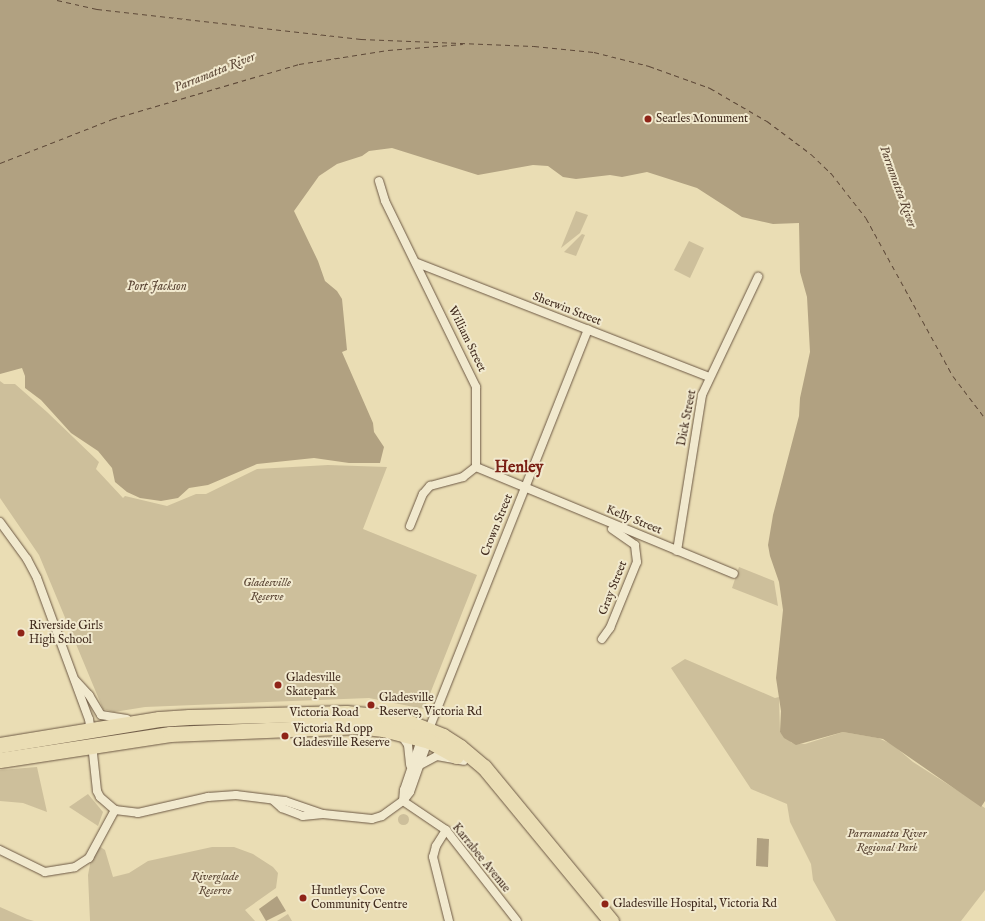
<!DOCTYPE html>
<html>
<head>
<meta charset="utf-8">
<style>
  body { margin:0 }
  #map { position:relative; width:985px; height:921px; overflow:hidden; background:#eaddb4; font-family:"IM FELL English",serif }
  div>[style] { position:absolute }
  .green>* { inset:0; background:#cdbf9b }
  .round { border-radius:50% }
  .water>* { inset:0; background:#b1a181 }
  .ferry>* { height:1px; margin-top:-0.5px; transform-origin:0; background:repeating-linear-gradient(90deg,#5e4938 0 5px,transparent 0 9px) }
  .roads { filter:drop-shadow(0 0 1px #6c5844) drop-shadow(0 0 1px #6c5844) }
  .street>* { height:8px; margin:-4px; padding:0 4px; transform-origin:4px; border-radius:4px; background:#f1e9ce }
  .highway>* { height:15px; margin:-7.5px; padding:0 7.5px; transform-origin:7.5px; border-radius:7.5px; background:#eaddb4 }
  .dots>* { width:11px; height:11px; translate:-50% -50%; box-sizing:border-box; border:2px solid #f1e9ce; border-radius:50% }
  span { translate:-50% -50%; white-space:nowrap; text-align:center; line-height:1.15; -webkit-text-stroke:4px #f1e9ce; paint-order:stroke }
  .poi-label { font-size:12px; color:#422c1f }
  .left { translate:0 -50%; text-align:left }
  .street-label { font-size:12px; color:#422c1f }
  .park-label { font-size:12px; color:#5e4938; font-style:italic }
  .water-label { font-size:13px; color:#5e4938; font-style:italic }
  .district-label { font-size:16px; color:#7a1f14; font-weight:700 }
</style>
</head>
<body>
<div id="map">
  <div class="green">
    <div style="clip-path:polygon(576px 211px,588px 215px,580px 233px,561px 248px)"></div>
    <div style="clip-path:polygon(582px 234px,585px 235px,576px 256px,564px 252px)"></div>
    <div style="clip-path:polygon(689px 241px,704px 248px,690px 278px,674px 270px)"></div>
    <div style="clip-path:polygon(0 381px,4px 384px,15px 384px,47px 412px,99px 462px,96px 469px,123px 498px,125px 496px,167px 506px,196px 494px,206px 494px,257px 469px,328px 465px,387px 467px,363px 529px,477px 575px,424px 709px,369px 698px,145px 707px,114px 712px,103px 709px,39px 555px,0 498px)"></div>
    <div style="clip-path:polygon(739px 567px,774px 581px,778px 606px,732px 588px)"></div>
    <div style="clip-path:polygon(685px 659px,775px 698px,779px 697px,780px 732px,792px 743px,805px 744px,843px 732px,878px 738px,892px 744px,913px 762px,985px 808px,985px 890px,961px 921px,836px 921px,813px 880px,811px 864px,790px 822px,787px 804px,751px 789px,671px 668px)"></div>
    <div style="clip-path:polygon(37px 767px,47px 812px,23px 803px,0 801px,0 770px)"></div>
    <div style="clip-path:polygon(88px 794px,103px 812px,98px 826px,69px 807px)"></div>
    <div class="round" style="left:397.5px;top:813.5px;width:11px;height:11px"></div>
    <div style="clip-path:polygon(99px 846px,105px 850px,113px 877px,129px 873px,148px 861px,212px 847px,234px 847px,253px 854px,273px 867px,278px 873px,276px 888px,245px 910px,255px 921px,90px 921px,88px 875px,91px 859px)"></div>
    <div style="clip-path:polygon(0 907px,27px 919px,34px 921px,0 921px)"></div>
    <div style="clip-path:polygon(288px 914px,292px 921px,277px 921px)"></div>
  </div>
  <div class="water">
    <div style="clip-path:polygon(0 0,985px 0,985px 801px,981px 807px,883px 739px,843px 732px,796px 745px,784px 738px,780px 732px,781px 711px,776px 678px,783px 610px,779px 582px,770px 556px,768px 545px,773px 515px,799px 416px,800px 398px,810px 352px,807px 297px,800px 272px,799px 223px,773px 224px,742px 217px,697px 188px,647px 172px,622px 177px,610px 175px,576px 179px,563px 177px,548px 166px,533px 165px,478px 175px,392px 148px,369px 151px,362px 156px,337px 164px,319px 176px,294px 211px,318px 261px,325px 281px,337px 291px,342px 299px,347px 350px,342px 352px,373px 423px,374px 432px,384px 447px,380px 463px,349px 463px,314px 458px,257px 464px,208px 485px,189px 488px,178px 498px,161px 501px,140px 498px,127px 492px,115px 482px,112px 468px,98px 451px,71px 433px,41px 400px,25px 388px,25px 376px,22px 368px,0 374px)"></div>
    <div style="clip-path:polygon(757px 838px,769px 839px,768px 867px,756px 866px)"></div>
    <div style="clip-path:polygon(277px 896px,286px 911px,266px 921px,259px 909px)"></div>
  </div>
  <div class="ferry">
    <div style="left:57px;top:0;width:41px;rotate:12.7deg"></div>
    <div style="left:97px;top:9px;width:266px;rotate:6.5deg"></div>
    <div style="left:361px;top:39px;width:173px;rotate:2.3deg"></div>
    <div style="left:534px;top:46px;width:60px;rotate:5.7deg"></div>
    <div style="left:594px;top:52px;width:57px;rotate:14.3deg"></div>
    <div style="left:649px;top:66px;width:65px;rotate:19.8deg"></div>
    <div style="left:710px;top:88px;width:66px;rotate:30.1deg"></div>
    <div style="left:767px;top:121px;width:55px;rotate:36.9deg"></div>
    <div style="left:811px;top:154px;width:28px;rotate:44deg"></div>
    <div style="left:831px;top:173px;width:57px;rotate:52.1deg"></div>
    <div style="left:866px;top:218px;width:180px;rotate:61.2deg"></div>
    <div style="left:953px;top:376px;width:53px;rotate:52.7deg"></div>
    <div style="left:0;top:163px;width:120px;rotate:-21.4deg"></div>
    <div style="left:112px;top:119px;width:195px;rotate:-16.4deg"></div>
    <div style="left:299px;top:64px;width:90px;rotate:-8.9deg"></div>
    <div style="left:388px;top:50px;width:75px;rotate:-4.6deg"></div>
  </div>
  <div class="roads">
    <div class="street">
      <div style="left:379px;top:181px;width:21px;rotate:73deg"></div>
      <div style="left:385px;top:201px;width:207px;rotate:63.9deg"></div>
      <div style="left:476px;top:387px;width:80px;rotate:90deg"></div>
      <div style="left:417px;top:263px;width:313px;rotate:21.3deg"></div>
      <div style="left:476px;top:467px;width:279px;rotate:22.5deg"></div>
      <div style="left:0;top:522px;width:46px;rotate:53.9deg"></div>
      <div style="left:27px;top:559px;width:21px;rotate:62deg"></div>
      <div style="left:37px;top:578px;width:150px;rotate:69.8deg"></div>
      <div style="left:89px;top:719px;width:13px;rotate:81deg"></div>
      <div style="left:410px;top:526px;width:35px;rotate:-68deg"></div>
      <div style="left:423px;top:494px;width:11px;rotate:-49deg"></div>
      <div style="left:430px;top:486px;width:34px;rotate:-15deg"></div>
      <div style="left:463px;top:477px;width:16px;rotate:-38deg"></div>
      <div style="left:677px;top:551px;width:158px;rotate:-80.9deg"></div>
      <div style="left:702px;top:395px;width:131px;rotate:-64.6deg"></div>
      <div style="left:602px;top:639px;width:14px;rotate:-54deg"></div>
      <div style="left:610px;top:628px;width:71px;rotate:-67.8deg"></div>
      <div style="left:637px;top:562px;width:17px;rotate:-97deg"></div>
      <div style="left:635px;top:545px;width:28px;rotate:-145deg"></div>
      <div style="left:75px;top:680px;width:21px;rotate:47deg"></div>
      <div style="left:89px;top:695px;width:23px;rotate:59deg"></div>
      <div style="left:101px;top:715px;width:26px;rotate:9deg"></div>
      <div style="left:401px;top:735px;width:12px;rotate:55deg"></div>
      <div style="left:408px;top:745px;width:20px;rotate:84deg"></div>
      <div style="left:92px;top:744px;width:47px;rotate:83.9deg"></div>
      <div style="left:97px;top:791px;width:7px;rotate:63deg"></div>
      <div style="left:100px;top:797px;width:20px;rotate:41deg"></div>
      <div style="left:115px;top:810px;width:23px;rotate:7deg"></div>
      <div style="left:138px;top:813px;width:72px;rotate:-12.9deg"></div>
      <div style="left:208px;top:797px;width:28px;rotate:-4deg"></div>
      <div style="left:236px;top:795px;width:49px;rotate:7deg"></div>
      <div style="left:285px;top:801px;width:40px;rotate:18.9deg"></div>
      <div style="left:420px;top:765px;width:19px;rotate:-28deg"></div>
      <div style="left:437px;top:756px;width:27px;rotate:10deg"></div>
      <div style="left:273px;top:800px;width:12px;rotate:42deg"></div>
      <div style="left:282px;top:808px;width:22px;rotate:21deg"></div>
      <div style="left:303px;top:816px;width:20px;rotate:-6deg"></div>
      <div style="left:323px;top:814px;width:49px;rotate:5.8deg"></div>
      <div style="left:372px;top:819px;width:10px;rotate:-17deg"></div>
      <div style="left:382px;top:816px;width:26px;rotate:-36deg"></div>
      <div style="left:403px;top:801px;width:11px;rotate:-52deg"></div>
      <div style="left:410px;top:792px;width:57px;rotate:-70.6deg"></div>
      <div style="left:403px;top:801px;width:11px;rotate:-85deg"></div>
      <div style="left:404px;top:790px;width:53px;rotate:-71.2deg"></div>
      <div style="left:421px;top:740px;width:14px;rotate:-54deg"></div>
      <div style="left:429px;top:729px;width:430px;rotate:-68.3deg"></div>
      <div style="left:403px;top:801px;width:52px;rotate:34deg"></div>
      <div style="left:446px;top:830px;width:115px;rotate:52deg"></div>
      <div style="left:446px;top:830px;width:19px;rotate:122deg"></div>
      <div style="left:436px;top:846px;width:11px;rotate:105deg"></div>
      <div style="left:433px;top:857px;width:66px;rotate:76deg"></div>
      <div style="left:0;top:850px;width:50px;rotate:26.1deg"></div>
      <div style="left:45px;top:872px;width:30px;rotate:-9deg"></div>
      <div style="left:75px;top:867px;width:17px;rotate:-33deg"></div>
      <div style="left:89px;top:858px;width:55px;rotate:-61.6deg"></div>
    </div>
    <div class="highway">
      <div style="left:0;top:745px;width:161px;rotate:-9.3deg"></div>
      <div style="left:159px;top:719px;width:30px;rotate:-4deg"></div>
      <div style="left:189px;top:717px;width:157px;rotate:-1.5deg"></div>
      <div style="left:346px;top:713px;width:52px;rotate:5.5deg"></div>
      <div style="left:398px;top:718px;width:48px;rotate:21.8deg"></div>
      <div style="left:443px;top:736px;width:20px;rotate:33deg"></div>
      <div style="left:460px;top:747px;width:31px;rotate:40deg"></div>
      <div style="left:484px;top:767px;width:200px;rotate:50.5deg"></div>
      <div style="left:0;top:760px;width:172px;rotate:-8.7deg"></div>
      <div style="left:170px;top:734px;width:187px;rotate:-2.4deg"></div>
      <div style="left:357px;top:726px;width:26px;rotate:7deg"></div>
      <div style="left:383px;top:729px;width:48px;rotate:14.6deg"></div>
      <div style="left:429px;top:741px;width:31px;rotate:29deg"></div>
    </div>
  </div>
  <div class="dots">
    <div style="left:648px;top:119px;background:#8f2418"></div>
    <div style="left:21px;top:633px;background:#8f2418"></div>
    <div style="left:278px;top:685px;background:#8f2418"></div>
    <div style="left:371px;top:705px;background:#8f2418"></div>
    <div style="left:285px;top:736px;background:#8f2418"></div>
    <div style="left:303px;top:898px;background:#8f2418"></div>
    <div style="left:605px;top:904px;background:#8f2418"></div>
  </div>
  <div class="poi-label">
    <span class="left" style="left:656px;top:119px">Searles Monument</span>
    <span class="left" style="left:29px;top:633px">Riverside Girls<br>High School</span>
    <span class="left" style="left:286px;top:685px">Gladesville<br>Skatepark</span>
    <span class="left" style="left:379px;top:705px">Gladesville<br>Reserve, Victoria Rd</span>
    <span class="left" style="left:293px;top:736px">Victoria Rd opp<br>Gladesville Reserve</span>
    <span class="left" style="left:311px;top:898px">Huntleys Cove<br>Community Centre</span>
    <span class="left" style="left:613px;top:904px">Gladesville Hospital, Victoria Rd</span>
  </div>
  <div class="street-label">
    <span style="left:567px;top:309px;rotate:21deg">Sherwin Street</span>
    <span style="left:467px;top:339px;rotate:64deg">William Street</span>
    <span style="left:687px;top:418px;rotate:-79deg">Dick Street</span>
    <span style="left:634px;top:520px;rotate:22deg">Kelly Street</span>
    <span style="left:497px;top:525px;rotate:-68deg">Crown Street</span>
    <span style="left:613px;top:588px;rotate:-68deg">Gray Street</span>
    <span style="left:324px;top:713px">Victoria Road</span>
    <span style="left:481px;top:858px;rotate:51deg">Karrabee Avenue</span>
  </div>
  <div class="park-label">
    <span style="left:267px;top:590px">Gladesville<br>Reserve</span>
    <span style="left:887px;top:841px">Parramatta River<br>Regional Park</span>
    <span style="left:215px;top:884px">Riverglade<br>Reserve</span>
  </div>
  <div class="water-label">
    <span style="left:215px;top:73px;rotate:-22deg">Parramatta River</span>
    <span style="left:897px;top:187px;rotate:70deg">Parramatta River</span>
    <span style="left:157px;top:287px">Port Jackson</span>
  </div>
  <div class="district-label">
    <span style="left:519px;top:468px">Henley</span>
  </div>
</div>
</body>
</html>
